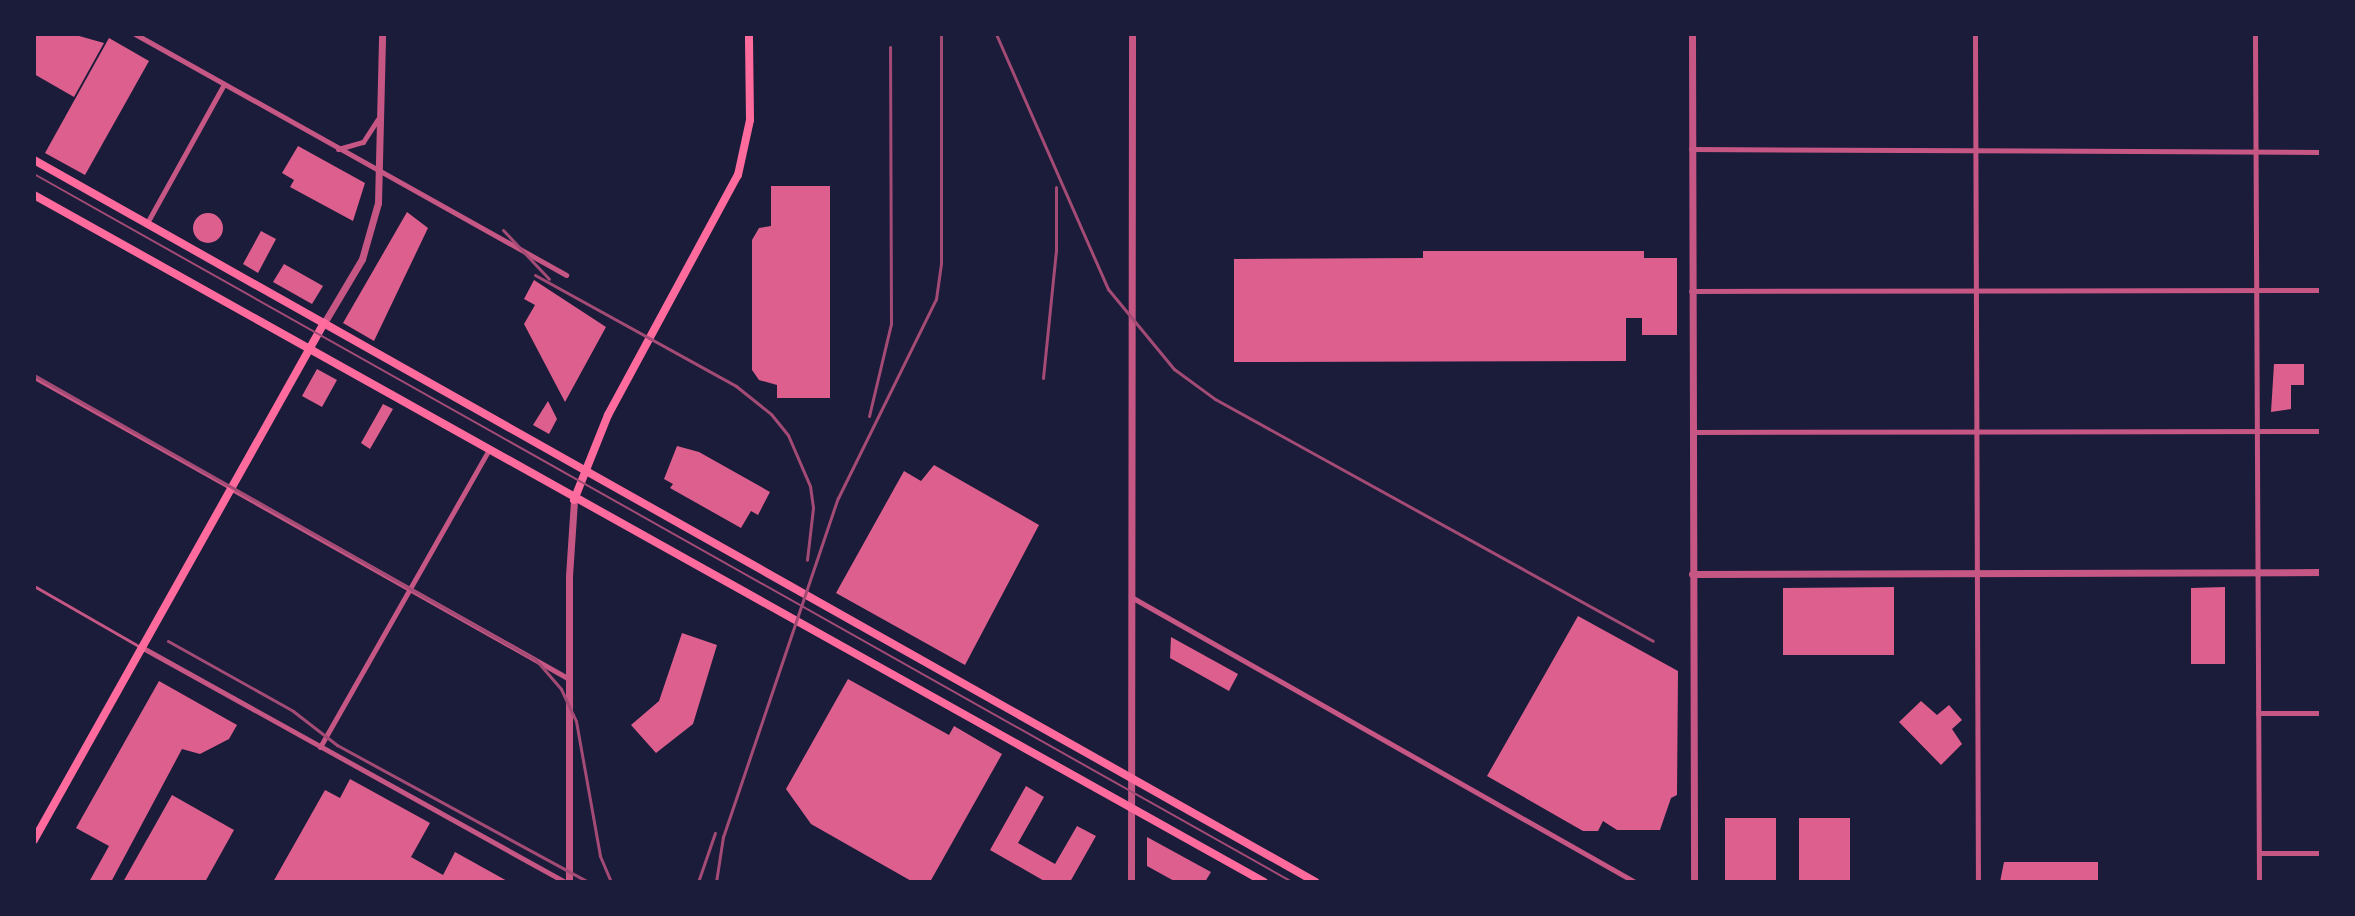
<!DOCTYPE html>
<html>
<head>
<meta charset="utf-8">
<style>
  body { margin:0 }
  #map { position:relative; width:2355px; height:916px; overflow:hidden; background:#1b1b3a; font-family:"Fira Sans",sans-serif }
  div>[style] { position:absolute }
  .building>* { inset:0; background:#dd5f8e }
  .round { border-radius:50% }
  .service>* { height:3px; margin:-1.5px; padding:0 1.5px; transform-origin:1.5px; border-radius:1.5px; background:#c65784 }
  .minor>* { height:5px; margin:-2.5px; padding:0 2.5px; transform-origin:2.5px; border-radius:2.5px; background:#c65784 }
  .tertiary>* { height:7px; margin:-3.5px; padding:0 3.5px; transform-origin:3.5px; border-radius:3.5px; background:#c65784 }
  .secondary>* { height:8px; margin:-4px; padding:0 4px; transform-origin:4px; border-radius:4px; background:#ff6b9d }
  .tram>* { height:2px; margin:-1px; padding:0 1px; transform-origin:1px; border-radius:1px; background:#a44b75 }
  .rail>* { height:3px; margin:-1.5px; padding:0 1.5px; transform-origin:1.5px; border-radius:1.5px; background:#a44b75 }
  span { translate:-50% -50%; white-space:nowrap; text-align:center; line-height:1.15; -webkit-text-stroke:6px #1b1b3a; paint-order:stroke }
  .frame { position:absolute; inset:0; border:36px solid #1b1b3a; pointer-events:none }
</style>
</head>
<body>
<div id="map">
  <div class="building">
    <div style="clip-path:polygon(36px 34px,72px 34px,104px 43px,74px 97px,34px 74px)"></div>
    <div style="clip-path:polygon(109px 38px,149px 61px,85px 175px,45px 153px)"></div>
    <div style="clip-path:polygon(298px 146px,365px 183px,353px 221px,290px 187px,294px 180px,282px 173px)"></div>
    <div style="clip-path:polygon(771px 186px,830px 186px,830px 398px,777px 398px,777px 385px,759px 380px,752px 370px,752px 240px,759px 228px,771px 226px)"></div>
    <div style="clip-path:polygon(407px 212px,428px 228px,374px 341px,343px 323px)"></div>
    <div class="round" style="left:193px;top:213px;width:30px;height:30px"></div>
    <div style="clip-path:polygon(261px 231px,276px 239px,258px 273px,243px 264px)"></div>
    <div style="clip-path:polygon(1423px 251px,1644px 251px,1644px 258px,1677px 258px,1677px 335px,1642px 335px,1642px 318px,1626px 318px,1626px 361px,1234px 362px,1234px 259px,1423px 258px)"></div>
    <div style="clip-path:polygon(284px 264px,323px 286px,312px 304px,273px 282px)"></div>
    <div style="clip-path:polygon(534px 280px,606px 327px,565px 402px,524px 324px,535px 305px,524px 299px)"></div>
    <div style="clip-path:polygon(2274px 364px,2304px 364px,2304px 385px,2291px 385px,2291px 409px,2271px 412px)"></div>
    <div style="clip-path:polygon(317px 369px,337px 380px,322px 407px,302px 396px)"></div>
    <div style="clip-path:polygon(548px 401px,557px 419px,549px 434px,533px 425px)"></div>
    <div style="clip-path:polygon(383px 404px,393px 409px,370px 449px,361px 443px)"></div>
    <div style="clip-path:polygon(677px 446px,699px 452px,770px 492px,758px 515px,751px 511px,741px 528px,670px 488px,673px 484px,664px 479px)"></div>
    <div style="clip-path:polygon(934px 465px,1039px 525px,965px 665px,836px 593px,904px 471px,921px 481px)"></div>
    <div style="clip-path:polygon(1894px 587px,1894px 655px,1783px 655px,1783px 588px)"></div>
    <div style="clip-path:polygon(2225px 587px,2225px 664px,2191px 664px,2191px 588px)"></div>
    <div style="clip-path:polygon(1578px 616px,1678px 671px,1677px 795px,1671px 798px,1660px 830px,1617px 830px,1603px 821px,1598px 831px,1583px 831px,1487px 776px)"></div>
    <div style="clip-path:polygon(682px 633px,717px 645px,693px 724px,656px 753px,631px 725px,659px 701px)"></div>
    <div style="clip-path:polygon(1171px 637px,1238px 674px,1229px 691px,1170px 658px)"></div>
    <div style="clip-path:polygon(848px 679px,949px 735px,954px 726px,1002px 754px,930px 882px,913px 882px,811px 824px,786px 789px)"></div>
    <div style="clip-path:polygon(159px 681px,237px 725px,229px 739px,200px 754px,182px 749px,111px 882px,89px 882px,109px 846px,76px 828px)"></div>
    <div style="clip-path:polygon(1921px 701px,1937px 715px,1949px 705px,1962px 720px,1952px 729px,1962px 744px,1941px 765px,1899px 722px)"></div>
    <div style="clip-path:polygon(350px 779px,430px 823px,411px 857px,443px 875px,455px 852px,509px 882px,273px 882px,325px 790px,340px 798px)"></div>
    <div style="clip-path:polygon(1026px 786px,1044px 797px,1018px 843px,1055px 864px,1077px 826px,1096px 836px,1070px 882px,1046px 882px,990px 850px)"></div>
    <div style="clip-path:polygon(172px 795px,234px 830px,205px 882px,123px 882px)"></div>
    <div style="clip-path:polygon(1725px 818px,1776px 818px,1776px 882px,1725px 882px)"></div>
    <div style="clip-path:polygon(1799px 818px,1850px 818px,1850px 882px,1799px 882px)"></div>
    <div style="clip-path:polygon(1147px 837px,1211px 872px,1205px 882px,1176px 882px,1147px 866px)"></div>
    <div style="clip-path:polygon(2004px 862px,2098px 862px,2098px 882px,2000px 882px)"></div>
  </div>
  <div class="service">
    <div style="left:34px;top:378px;width:225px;rotate:29.3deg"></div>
    <div style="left:34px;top:586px;width:125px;rotate:29.9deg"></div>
  </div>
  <div class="minor">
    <div style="left:135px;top:34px;width:494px;rotate:29.2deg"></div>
    <div style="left:1975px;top:34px;width:848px;rotate:89.8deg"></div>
    <div style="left:2255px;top:34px;width:848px;rotate:89.73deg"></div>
    <div style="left:338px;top:149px;width:26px;rotate:-16deg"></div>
    <div style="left:363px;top:142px;width:27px;rotate:-57deg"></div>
    <div style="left:1691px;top:149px;width:630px;rotate:0.27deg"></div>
    <div style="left:147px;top:223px;width:159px;rotate:-61deg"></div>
    <div style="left:1691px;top:291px;width:630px;rotate:-0.09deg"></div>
    <div style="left:1692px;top:432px;width:629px;rotate:-0.09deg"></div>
    <div style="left:232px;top:489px;width:386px;rotate:29.4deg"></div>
    <div style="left:1133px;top:598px;width:577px;rotate:29.5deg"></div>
    <div style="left:143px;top:648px;width:483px;rotate:29deg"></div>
    <div style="left:2258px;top:713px;width:63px"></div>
    <div style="left:320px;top:747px;width:340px;rotate:-60.4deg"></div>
    <div style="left:2259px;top:853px;width:62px"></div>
  </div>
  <div class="tertiary">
    <div style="left:1692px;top:34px;width:848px;rotate:89.86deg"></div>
    <div style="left:324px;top:323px;width:74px;rotate:-59.3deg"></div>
    <div style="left:362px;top:259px;width:58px;rotate:-74.1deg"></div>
    <div style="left:378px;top:203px;width:169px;rotate:-88.6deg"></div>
    <div style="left:1692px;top:574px;width:629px;rotate:-0.18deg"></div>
    <div style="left:569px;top:882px;width:306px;rotate:-90deg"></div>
    <div style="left:569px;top:576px;width:76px;rotate:-86.2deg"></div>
    <div style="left:1131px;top:882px;width:848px;rotate:-89.93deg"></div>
  </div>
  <div class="secondary">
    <div style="left:34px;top:160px;width:1471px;rotate:29.39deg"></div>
    <div style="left:34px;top:195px;width:1409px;rotate:29.18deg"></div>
    <div style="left:574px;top:500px;width:92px;rotate:-68.2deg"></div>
    <div style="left:608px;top:415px;width:273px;rotate:-61.6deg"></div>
    <div style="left:738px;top:175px;width:56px;rotate:-77.7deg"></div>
    <div style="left:750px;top:120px;width:86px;rotate:-90.7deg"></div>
    <div style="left:34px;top:840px;width:593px;rotate:-60.71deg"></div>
  </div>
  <div class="tram">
    <div style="left:34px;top:174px;width:1444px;rotate:29.37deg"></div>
  </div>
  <div class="rail">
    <div style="left:996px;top:34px;width:279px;rotate:66.3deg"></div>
    <div style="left:1108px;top:289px;width:104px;rotate:50.5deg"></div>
    <div style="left:1174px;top:369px;width:51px;rotate:36.2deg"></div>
    <div style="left:1215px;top:399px;width:500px;rotate:28.92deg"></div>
    <div style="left:503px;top:230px;width:67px;rotate:46.8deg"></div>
    <div style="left:535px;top:275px;width:230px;rotate:28.9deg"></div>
    <div style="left:736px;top:386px;width:45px;rotate:38.7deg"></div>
    <div style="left:771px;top:414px;width:27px;rotate:51deg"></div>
    <div style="left:788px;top:435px;width:56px;rotate:66.7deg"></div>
    <div style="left:810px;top:486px;width:22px;rotate:82deg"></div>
    <div style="left:813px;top:508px;width:52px;rotate:96.6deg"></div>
    <div style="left:34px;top:375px;width:577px;rotate:29.58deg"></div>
    <div style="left:536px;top:660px;width:38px;rotate:49deg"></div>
    <div style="left:561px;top:689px;width:35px;rotate:65deg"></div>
    <div style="left:576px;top:721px;width:137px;rotate:79.9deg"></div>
    <div style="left:600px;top:856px;width:28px;rotate:67deg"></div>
    <div style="left:1043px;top:378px;width:128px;rotate:-84.2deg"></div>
    <div style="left:1056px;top:251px;width:64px;rotate:-90deg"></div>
    <div style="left:869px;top:416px;width:95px;rotate:-76.6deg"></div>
    <div style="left:891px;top:324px;width:277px;rotate:-90.2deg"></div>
    <div style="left:168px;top:641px;width:143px;rotate:29.2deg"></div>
    <div style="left:293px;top:711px;width:56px;rotate:37.7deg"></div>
    <div style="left:337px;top:745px;width:286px;rotate:28.6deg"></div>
    <div style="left:698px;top:882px;width:52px;rotate:-70.9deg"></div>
    <div style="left:716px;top:882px;width:46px;rotate:-81.2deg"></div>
    <div style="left:723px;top:837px;width:358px;rotate:-71.3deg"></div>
    <div style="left:838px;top:498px;width:222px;rotate:-63.8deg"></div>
    <div style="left:936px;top:299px;width:37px;rotate:-82deg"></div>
    <div style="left:941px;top:262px;width:228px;rotate:-90deg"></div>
  </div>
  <div class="frame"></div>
</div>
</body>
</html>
